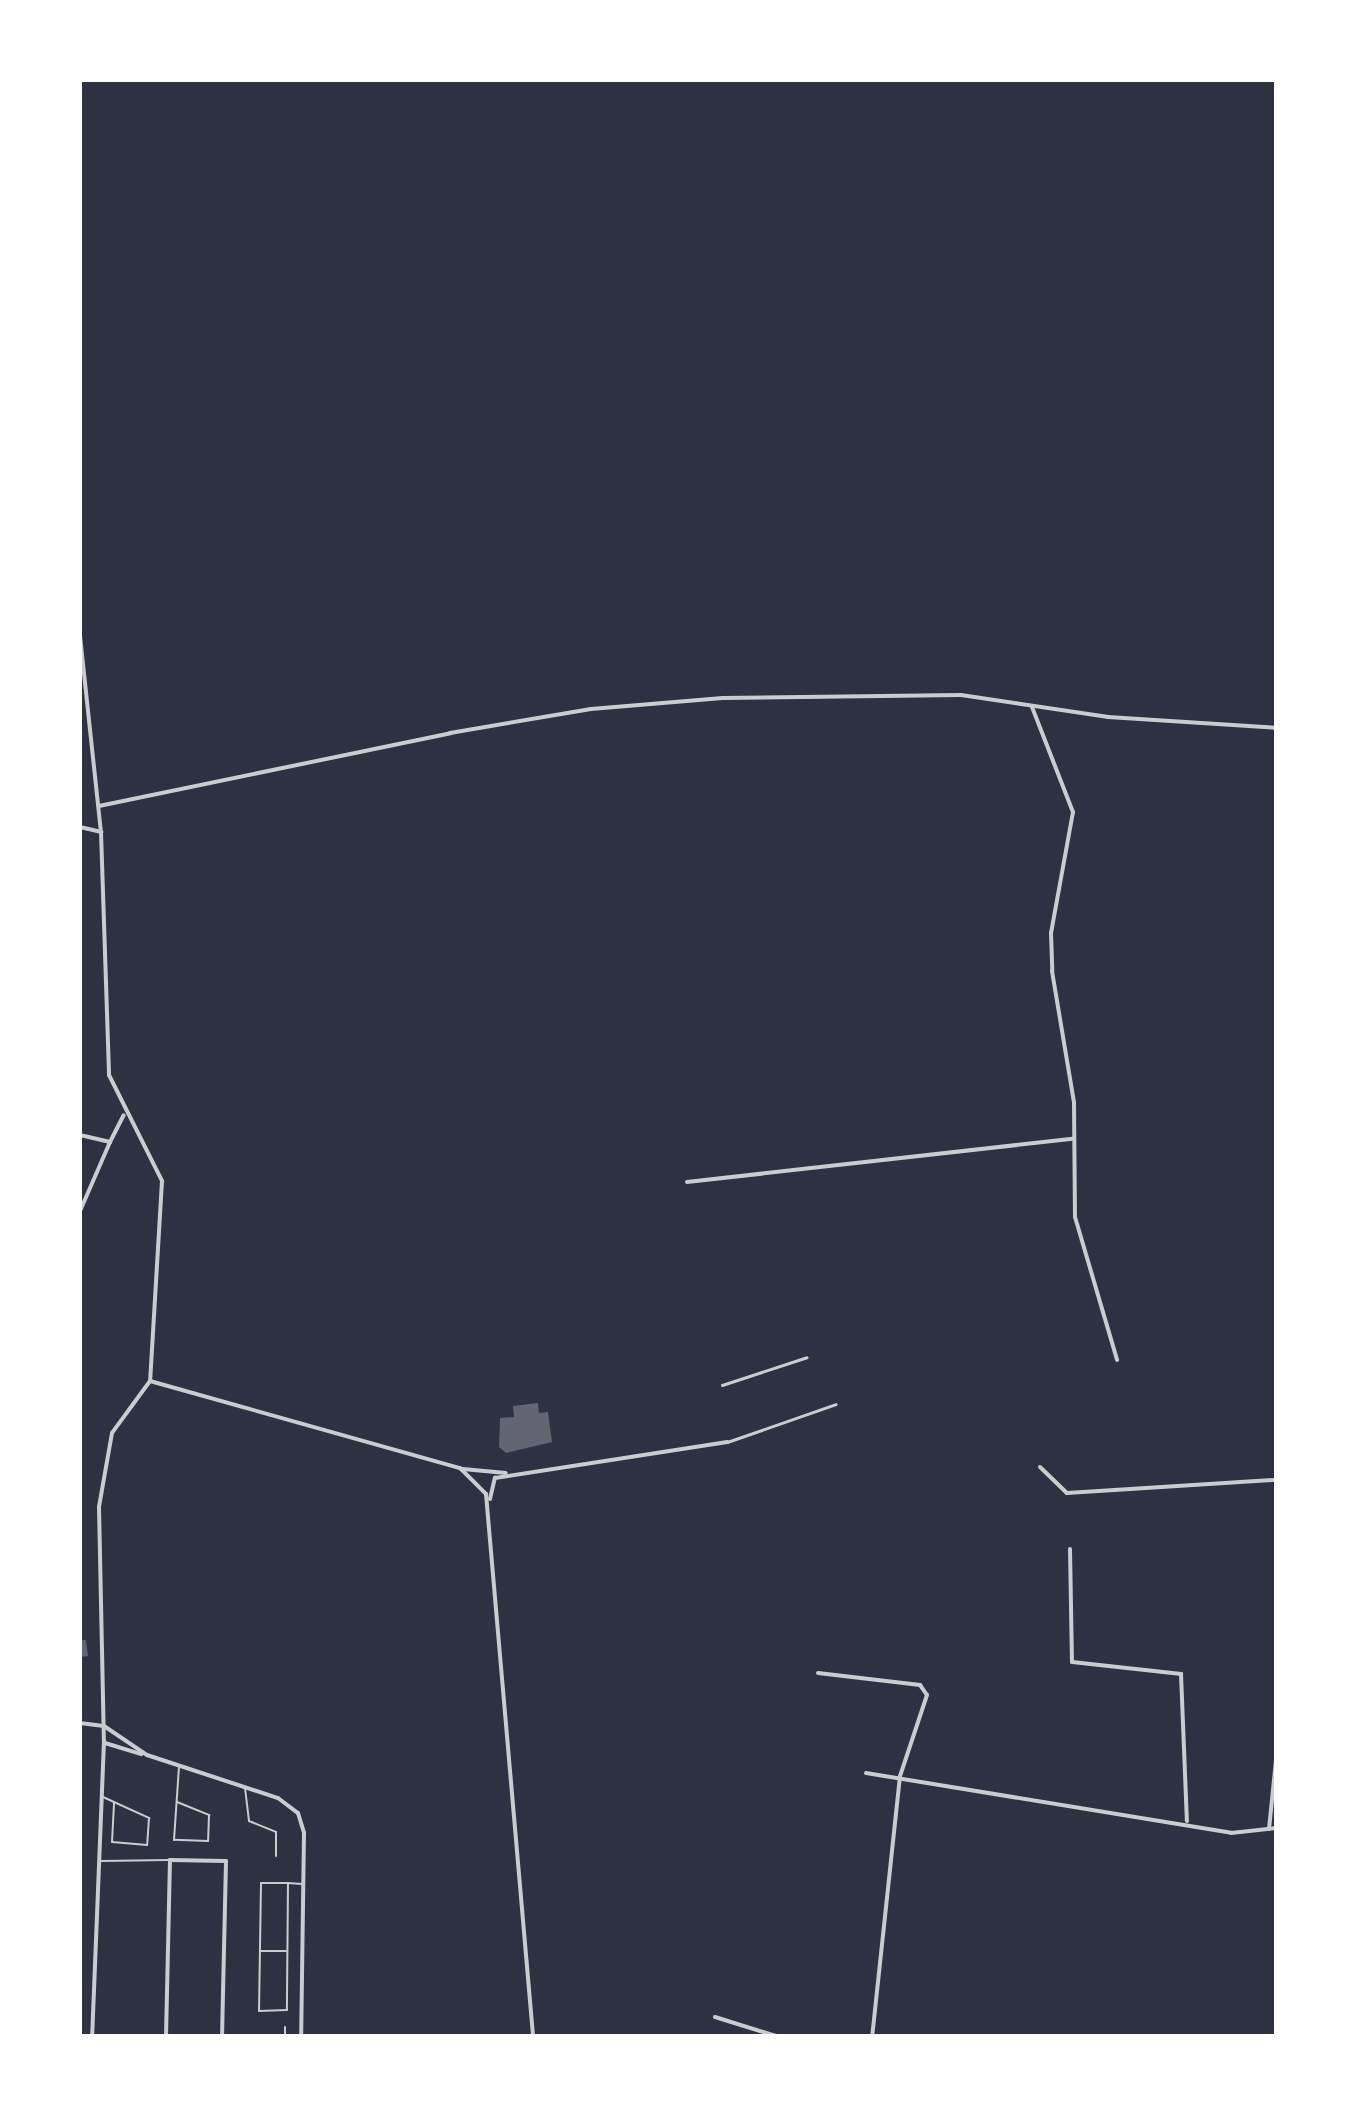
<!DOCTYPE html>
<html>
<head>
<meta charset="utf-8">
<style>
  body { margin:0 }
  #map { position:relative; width:1356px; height:2116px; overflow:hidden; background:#2d3142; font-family:"Varela Round",sans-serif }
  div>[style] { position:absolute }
  .building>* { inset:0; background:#626471 }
  .service>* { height:2px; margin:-1px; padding:0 1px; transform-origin:1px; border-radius:1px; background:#caccd0 }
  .pedestrian>* { height:3px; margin:-1.5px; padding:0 1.5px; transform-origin:1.5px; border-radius:1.5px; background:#caccd0 }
  .minor>* { height:4px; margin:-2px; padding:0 2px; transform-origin:2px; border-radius:2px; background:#caccd0 }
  span { translate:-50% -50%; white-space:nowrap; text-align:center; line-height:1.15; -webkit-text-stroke:8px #fff; paint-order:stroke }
  .frame { position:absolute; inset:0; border:82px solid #fff; pointer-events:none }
</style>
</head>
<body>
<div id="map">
  <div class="building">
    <div style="clip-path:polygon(538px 1403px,539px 1413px,548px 1412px,552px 1442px,506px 1453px,499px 1447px,500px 1418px,514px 1417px,513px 1406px)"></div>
    <div style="clip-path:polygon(80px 1640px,86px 1640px,88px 1656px,80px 1657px)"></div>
  </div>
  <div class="service">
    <div style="left:245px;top:1788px;width:33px;rotate:83deg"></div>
    <div style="left:249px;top:1821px;width:29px;rotate:22deg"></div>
    <div style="left:276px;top:1832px;width:24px;rotate:90deg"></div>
    <div style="left:103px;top:1797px;width:51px;rotate:24.5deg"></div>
    <div style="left:149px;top:1818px;width:27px;rotate:94deg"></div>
    <div style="left:147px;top:1845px;width:35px;rotate:-175deg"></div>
    <div style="left:112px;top:1842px;width:39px;rotate:-87deg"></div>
    <div style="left:177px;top:1802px;width:35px;rotate:22deg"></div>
    <div style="left:209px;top:1815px;width:26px;rotate:92deg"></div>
    <div style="left:208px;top:1841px;width:34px;rotate:-178deg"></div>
    <div style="left:174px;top:1840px;width:74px;rotate:-86.1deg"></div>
    <div style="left:100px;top:1861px;width:69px;rotate:-0.8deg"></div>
    <div style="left:288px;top:1883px;width:127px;rotate:90.5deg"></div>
    <div style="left:287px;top:2010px;width:28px;rotate:178deg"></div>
    <div style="left:259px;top:2011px;width:128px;rotate:-89.1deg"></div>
    <div style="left:261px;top:1883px;width:27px"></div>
    <div style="left:288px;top:1883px;width:14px;rotate:4deg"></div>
    <div style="left:261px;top:1951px;width:25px"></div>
    <div style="left:285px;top:2036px;width:9px;rotate:-90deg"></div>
  </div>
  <div class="pedestrian">
    <div style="left:722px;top:1385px;width:89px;rotate:-18.2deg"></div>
    <div style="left:727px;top:1442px;width:115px;rotate:-19.2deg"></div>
  </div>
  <div class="minor">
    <div style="left:80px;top:636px;width:197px;rotate:83.9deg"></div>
    <div style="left:101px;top:832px;width:243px;rotate:88.1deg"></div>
    <div style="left:109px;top:1075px;width:119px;rotate:63.4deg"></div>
    <div style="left:162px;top:1181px;width:200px;rotate:93.4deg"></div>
    <div style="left:150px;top:1381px;width:64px;rotate:126.2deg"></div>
    <div style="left:112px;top:1433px;width:75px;rotate:100deg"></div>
    <div style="left:99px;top:1507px;width:234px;rotate:88.8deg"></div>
    <div style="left:104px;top:1741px;width:295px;rotate:92.3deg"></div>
    <div style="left:1032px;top:707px;width:113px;rotate:68.7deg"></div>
    <div style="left:1073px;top:812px;width:123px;rotate:100.3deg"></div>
    <div style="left:1051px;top:933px;width:38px;rotate:88deg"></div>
    <div style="left:1052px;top:971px;width:134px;rotate:80.5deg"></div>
    <div style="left:1074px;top:1103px;width:114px;rotate:89.5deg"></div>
    <div style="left:1075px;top:1217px;width:149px;rotate:73.6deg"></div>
    <div style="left:99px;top:806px;width:359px;rotate:-11.7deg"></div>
    <div style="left:450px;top:733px;width:143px;rotate:-9.7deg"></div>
    <div style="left:591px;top:709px;width:132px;rotate:-4.8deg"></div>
    <div style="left:723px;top:698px;width:238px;rotate:-0.7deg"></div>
    <div style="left:961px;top:695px;width:149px;rotate:8.5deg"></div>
    <div style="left:1108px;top:717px;width:168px;rotate:3.7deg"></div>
    <div style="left:80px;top:827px;width:22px;rotate:13deg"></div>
    <div style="left:80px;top:1135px;width:31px;rotate:13deg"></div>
    <div style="left:110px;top:1142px;width:30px;rotate:-63deg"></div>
    <div style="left:687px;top:1182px;width:388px;rotate:-6.4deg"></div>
    <div style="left:80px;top:1211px;width:75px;rotate:-66.5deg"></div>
    <div style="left:150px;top:1381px;width:322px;rotate:15.7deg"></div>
    <div style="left:460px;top:1468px;width:37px;rotate:45deg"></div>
    <div style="left:486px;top:1494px;width:544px;rotate:85.04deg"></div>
    <div style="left:1040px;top:1467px;width:37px;rotate:44deg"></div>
    <div style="left:1067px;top:1493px;width:209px;rotate:-3.6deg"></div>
    <div style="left:463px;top:1469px;width:43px;rotate:5.3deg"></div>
    <div style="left:490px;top:1499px;width:22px;rotate:-77deg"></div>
    <div style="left:495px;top:1478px;width:235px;rotate:-8.8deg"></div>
    <div style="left:1070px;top:1549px;width:113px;rotate:89deg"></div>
    <div style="left:1072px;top:1662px;width:110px;rotate:6.3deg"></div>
    <div style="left:1181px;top:1674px;width:147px;rotate:87.7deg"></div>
    <div style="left:818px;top:1673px;width:103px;rotate:6.7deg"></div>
    <div style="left:920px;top:1685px;width:12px;rotate:55deg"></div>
    <div style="left:927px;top:1695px;width:85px;rotate:108.4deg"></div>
    <div style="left:900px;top:1776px;width:262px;rotate:96.1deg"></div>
    <div style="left:80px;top:1723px;width:24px;rotate:7deg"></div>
    <div style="left:104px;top:1726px;width:52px;rotate:34deg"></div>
    <div style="left:147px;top:1755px;width:138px;rotate:18.2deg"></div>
    <div style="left:278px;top:1798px;width:25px;rotate:37deg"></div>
    <div style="left:298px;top:1813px;width:21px;rotate:73deg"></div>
    <div style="left:304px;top:1833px;width:203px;rotate:90.8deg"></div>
    <div style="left:105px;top:1743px;width:38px;rotate:17deg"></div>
    <div style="left:866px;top:1773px;width:370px;rotate:9.3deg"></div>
    <div style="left:1231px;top:1833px;width:45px;rotate:-6.3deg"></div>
    <div style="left:1269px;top:1829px;width:69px;rotate:-84.2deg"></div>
    <div style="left:715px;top:2017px;width:64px;rotate:17.3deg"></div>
    <div style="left:166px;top:2036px;width:176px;rotate:-88.7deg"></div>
    <div style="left:170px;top:1860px;width:56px;rotate:1deg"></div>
    <div style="left:226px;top:1861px;width:175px;rotate:91.3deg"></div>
  </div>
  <div class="frame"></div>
</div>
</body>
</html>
